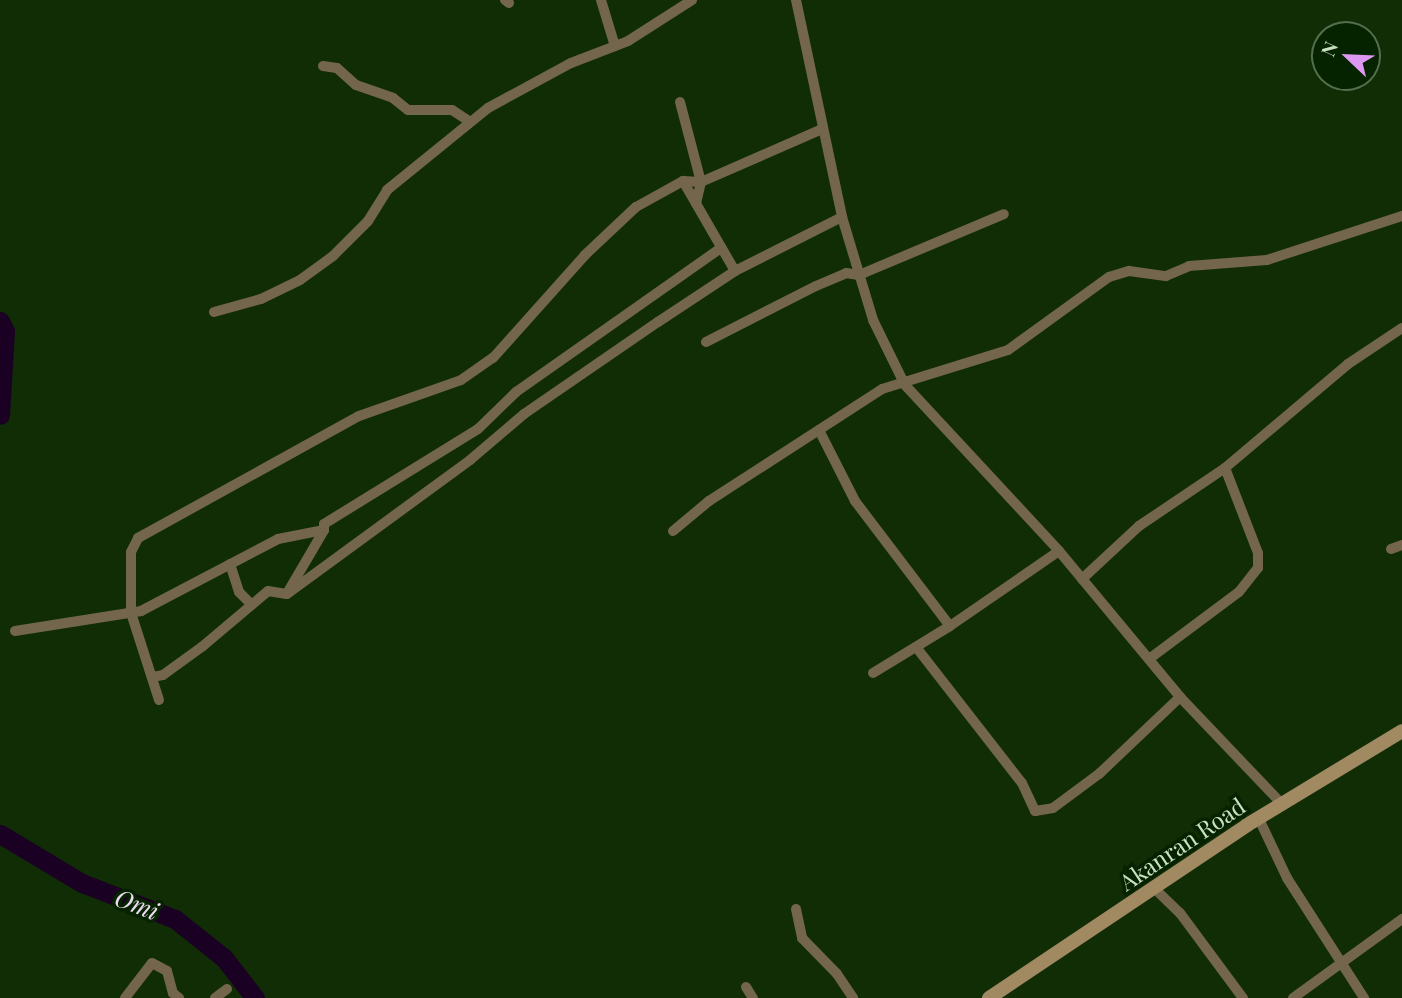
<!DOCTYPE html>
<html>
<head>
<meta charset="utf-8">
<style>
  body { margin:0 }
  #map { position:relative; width:1402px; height:998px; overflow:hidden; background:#102d06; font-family:"Playfair Display",serif }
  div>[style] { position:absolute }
  .river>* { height:19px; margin:-9.5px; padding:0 9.5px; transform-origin:9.5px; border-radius:9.5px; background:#1a0022 }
  .street>* { height:10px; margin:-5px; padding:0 5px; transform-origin:5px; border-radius:5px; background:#74654d }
  .secondary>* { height:14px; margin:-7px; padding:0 7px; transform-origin:7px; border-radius:7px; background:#a18962 }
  span { translate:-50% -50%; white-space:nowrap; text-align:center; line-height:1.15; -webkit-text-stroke:7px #062300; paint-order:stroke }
  .street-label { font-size:23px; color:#cae0c4 }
  .water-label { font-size:24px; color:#eddcf1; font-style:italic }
  .north { position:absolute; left:1311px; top:21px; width:70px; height:70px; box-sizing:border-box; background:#062300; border:2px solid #546f4e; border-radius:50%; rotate:293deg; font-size:19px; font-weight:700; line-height:28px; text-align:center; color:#cae0c4 }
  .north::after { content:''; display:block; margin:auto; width:24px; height:32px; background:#de98f2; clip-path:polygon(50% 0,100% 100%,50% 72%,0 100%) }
</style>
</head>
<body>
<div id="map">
  <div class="river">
    <div style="left:0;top:321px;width:11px;rotate:63deg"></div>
    <div style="left:5px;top:331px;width:84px;rotate:93.4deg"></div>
    <div style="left:0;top:834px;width:96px;rotate:30.9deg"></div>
    <div style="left:82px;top:883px;width:100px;rotate:21.2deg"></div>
    <div style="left:175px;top:919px;width:63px;rotate:38.5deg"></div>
    <div style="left:224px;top:958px;width:51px;rotate:52.2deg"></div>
  </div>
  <div class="street">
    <div style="left:505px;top:0;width:5px;rotate:37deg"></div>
    <div style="left:601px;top:0;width:48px;rotate:73.1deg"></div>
    <div style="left:796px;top:0;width:222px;rotate:78deg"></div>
    <div style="left:842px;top:217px;width:108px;rotate:73.2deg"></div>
    <div style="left:873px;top:320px;width:72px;rotate:63.8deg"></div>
    <div style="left:905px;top:385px;width:226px;rotate:47.1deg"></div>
    <div style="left:1059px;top:551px;width:190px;rotate:50.3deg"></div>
    <div style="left:1180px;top:697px;width:149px;rotate:46.4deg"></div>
    <div style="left:323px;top:66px;width:14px;rotate:8deg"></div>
    <div style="left:337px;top:68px;width:25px;rotate:42deg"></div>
    <div style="left:356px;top:85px;width:39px;rotate:19deg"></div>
    <div style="left:393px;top:98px;width:19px;rotate:39deg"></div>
    <div style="left:408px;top:110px;width:44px"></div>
    <div style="left:452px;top:110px;width:20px;rotate:33deg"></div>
    <div style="left:680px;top:102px;width:83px;rotate:75.3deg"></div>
    <div style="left:701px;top:182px;width:22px;rotate:103deg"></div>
    <div style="left:683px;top:181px;width:104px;rotate:60deg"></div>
    <div style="left:214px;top:312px;width:49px;rotate:-15.5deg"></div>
    <div style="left:261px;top:299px;width:43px;rotate:-26deg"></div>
    <div style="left:300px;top:280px;width:41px;rotate:-36deg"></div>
    <div style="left:333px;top:256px;width:49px;rotate:-45deg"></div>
    <div style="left:368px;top:221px;width:36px;rotate:-58deg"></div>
    <div style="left:387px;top:190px;width:130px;rotate:-39.1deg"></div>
    <div style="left:488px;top:108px;width:94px;rotate:-28.5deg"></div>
    <div style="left:571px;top:63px;width:61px;rotate:-21.1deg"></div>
    <div style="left:628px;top:41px;width:76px;rotate:-32.6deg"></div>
    <div style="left:706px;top:342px;width:123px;rotate:-27deg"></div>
    <div style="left:816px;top:286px;width:33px;rotate:-23deg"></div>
    <div style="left:846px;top:273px;width:13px;rotate:9deg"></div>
    <div style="left:859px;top:275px;width:157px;rotate:-22.8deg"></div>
    <div style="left:819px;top:430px;width:80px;rotate:63.1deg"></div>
    <div style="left:855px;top:501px;width:157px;rotate:52.8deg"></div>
    <div style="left:950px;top:626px;width:132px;rotate:-34.5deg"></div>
    <div style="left:673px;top:531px;width:47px;rotate:-39.8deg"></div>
    <div style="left:709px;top:501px;width:206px;rotate:-32.9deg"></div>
    <div style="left:882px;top:389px;width:132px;rotate:-17.2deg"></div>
    <div style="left:1008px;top:350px;width:125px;rotate:-35.9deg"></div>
    <div style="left:1109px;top:277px;width:21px;rotate:-17deg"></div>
    <div style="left:1129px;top:271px;width:37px;rotate:8deg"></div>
    <div style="left:1166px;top:276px;width:25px;rotate:-23deg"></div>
    <div style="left:1189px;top:266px;width:78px;rotate:-4.4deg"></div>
    <div style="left:1267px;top:260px;width:142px;rotate:-18.1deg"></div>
    <div style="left:1391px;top:549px;width:12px;rotate:-20deg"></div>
    <div style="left:230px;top:564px;width:29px;rotate:72deg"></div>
    <div style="left:239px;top:592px;width:18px;rotate:45deg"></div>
    <div style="left:1082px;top:579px;width:78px;rotate:-42.9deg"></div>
    <div style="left:1139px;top:526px;width:104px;rotate:-34deg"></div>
    <div style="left:1225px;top:468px;width:161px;rotate:-40.2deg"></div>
    <div style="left:1348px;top:364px;width:65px;rotate:-33.7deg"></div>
    <div style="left:289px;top:590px;width:69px;rotate:-59.7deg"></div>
    <div style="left:15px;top:631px;width:128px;rotate:-9deg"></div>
    <div style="left:141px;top:611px;width:155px;rotate:-27.7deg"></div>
    <div style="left:278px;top:539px;width:47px;rotate:-11.1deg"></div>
    <div style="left:324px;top:530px;width:6px;rotate:-90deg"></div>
    <div style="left:324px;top:524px;width:181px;rotate:-31.7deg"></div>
    <div style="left:478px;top:429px;width:53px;rotate:-44.2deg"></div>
    <div style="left:516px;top:392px;width:251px;rotate:-35.1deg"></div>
    <div style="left:916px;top:647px;width:172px;rotate:52.1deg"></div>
    <div style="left:1022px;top:783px;width:31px;rotate:65deg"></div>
    <div style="left:1035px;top:811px;width:18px;rotate:-9deg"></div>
    <div style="left:1053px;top:808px;width:57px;rotate:-36.5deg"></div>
    <div style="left:1099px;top:774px;width:112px;rotate:-43.5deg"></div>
    <div style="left:1149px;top:659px;width:112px;rotate:-36.7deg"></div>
    <div style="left:1239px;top:592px;width:31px;rotate:-52deg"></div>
    <div style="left:1258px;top:568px;width:15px;rotate:-90deg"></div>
    <div style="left:1258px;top:553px;width:91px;rotate:-111.2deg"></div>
    <div style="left:873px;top:673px;width:90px;rotate:-31.4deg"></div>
    <div style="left:152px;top:677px;width:11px;rotate:-10deg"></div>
    <div style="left:163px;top:675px;width:49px;rotate:-35.9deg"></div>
    <div style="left:203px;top:646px;width:85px;rotate:-40.2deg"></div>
    <div style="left:268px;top:591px;width:19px;rotate:9deg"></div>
    <div style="left:287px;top:594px;width:227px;rotate:-36.2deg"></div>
    <div style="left:470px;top:460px;width:71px;rotate:-40.4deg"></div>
    <div style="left:524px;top:414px;width:163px;rotate:-34.5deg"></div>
    <div style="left:658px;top:322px;width:92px;rotate:-33.5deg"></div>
    <div style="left:735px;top:271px;width:120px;rotate:-26.8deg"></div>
    <div style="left:159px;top:700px;width:91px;rotate:-107.8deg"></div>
    <div style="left:131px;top:613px;width:61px;rotate:-90deg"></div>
    <div style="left:131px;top:552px;width:16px;rotate:-63deg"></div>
    <div style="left:138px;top:538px;width:252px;rotate:-28.9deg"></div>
    <div style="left:359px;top:416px;width:108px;rotate:-19.4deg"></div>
    <div style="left:461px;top:380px;width:39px;rotate:-35deg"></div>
    <div style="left:493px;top:358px;width:138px;rotate:-48.2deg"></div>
    <div style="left:585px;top:255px;width:70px;rotate:-43.3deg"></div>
    <div style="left:636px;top:207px;width:54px;rotate:-29deg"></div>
    <div style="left:683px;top:181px;width:18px;rotate:3deg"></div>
    <div style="left:701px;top:182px;width:130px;rotate:-23.6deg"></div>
    <div style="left:1259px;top:819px;width:65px;rotate:64.6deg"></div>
    <div style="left:1287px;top:878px;width:143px;rotate:57.3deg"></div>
    <div style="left:1155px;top:889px;width:35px;rotate:44deg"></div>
    <div style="left:1180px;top:913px;width:106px;rotate:53.5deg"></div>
    <div style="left:796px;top:909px;width:30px;rotate:78deg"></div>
    <div style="left:802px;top:938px;width:50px;rotate:45.8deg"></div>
    <div style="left:837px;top:974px;width:29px;rotate:56deg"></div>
    <div style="left:746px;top:987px;width:13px;rotate:58deg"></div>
    <div style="left:125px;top:998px;width:44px;rotate:-52.4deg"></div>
    <div style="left:152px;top:963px;width:17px;rotate:28deg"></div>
    <div style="left:167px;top:971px;width:23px;rotate:75deg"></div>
    <div style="left:173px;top:993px;width:8px;rotate:40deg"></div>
    <div style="left:215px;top:998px;width:15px;rotate:-37deg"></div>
    <div style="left:1293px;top:998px;width:135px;rotate:-35.9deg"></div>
  </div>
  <div class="secondary">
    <div style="left:989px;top:998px;width:311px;rotate:-33.8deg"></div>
    <div style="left:1247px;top:825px;width:181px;rotate:-31.2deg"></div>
  </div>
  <div class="street-label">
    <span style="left:1182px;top:844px;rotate:-34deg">Akanran Road</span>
  </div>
  <div class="water-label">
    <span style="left:137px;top:904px;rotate:21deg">Omi</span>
  </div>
  <div class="north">N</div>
</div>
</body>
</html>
